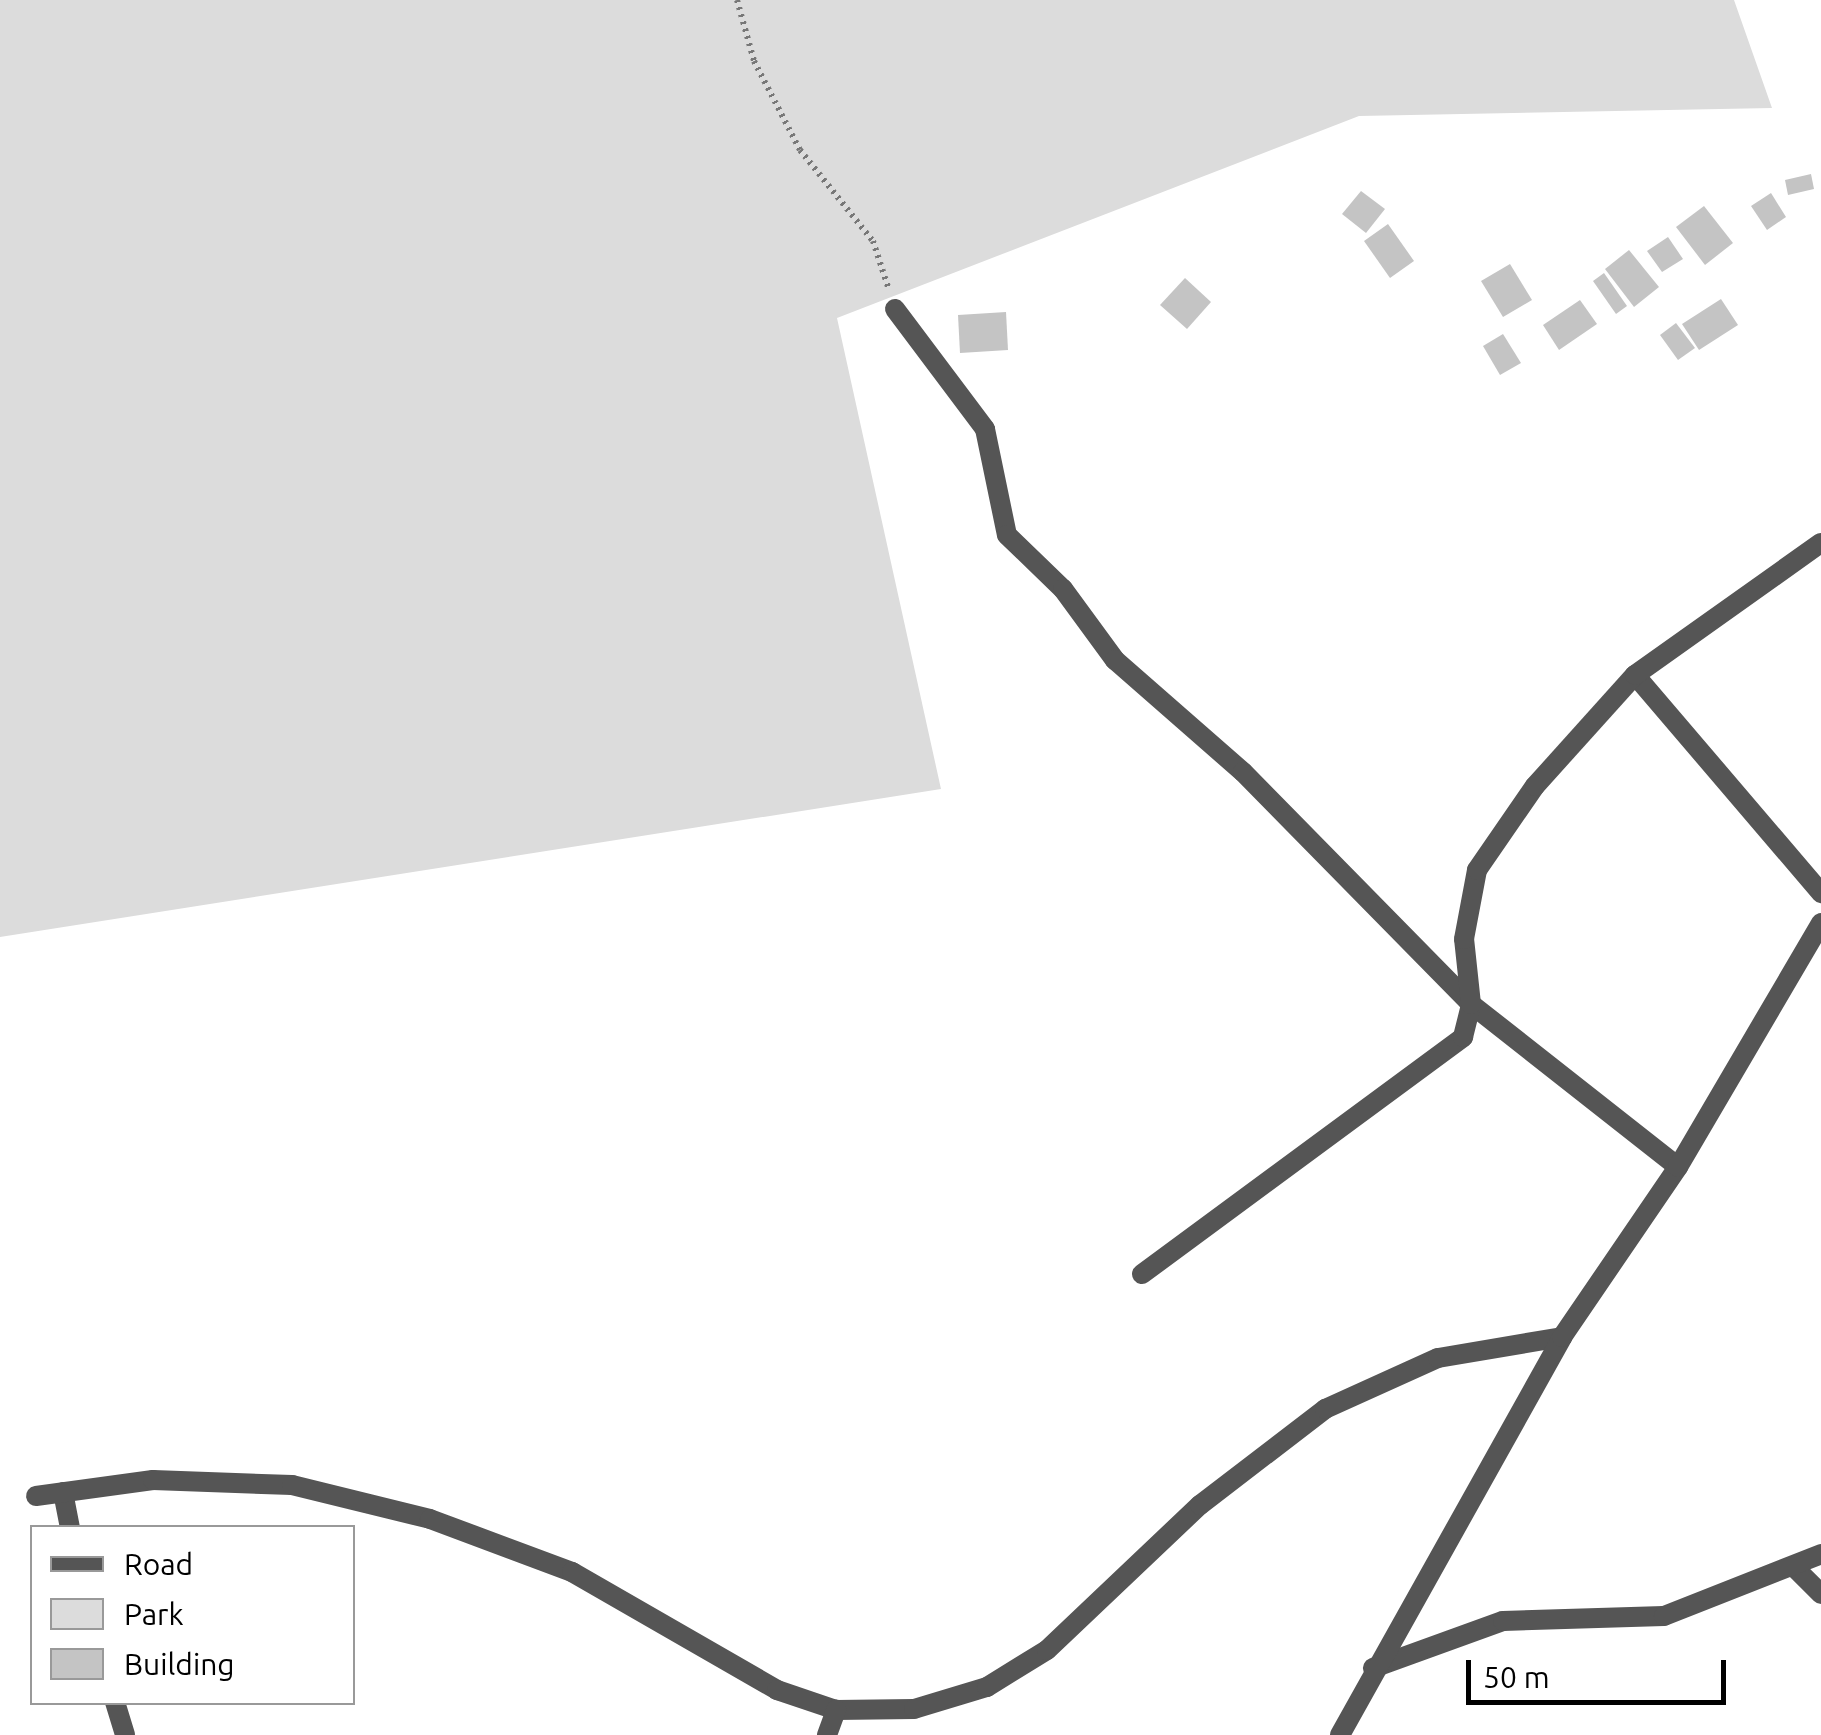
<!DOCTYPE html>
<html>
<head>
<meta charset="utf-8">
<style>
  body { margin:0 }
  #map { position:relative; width:1821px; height:1735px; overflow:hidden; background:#fff; font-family:Ubuntu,sans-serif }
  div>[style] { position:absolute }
  .green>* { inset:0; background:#dcdcdc }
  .building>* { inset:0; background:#c4c4c4 }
  .path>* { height:6px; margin-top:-3px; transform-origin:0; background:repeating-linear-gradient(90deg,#777 0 2.5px,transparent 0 7.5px) }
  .street>* { height:20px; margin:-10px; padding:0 10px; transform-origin:10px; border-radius:10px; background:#555 }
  span { translate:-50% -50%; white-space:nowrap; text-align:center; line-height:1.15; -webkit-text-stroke:8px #fff; paint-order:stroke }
  .legend { position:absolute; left:30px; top:1525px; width:325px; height:180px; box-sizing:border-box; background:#fff; border:2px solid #999; margin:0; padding:12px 18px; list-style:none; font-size:30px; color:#000 }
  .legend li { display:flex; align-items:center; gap:20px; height:50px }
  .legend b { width:50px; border:2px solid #999 }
  .scale { position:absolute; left:1466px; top:1660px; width:260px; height:45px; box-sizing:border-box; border:5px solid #000; border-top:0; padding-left:12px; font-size:30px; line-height:35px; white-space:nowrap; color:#000; -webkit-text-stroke:8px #fff; paint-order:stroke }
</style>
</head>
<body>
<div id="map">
  <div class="green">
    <div style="clip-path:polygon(0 0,1734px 0,1772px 108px,1359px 116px,837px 318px,941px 789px,0 937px)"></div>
  </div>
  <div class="building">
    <div style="clip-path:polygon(1811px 174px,1814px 189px,1788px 195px,1785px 180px)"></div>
    <div style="clip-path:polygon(1361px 191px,1385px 209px,1366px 233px,1342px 214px)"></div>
    <div style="clip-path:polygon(1771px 193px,1786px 217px,1767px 230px,1751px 206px)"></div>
    <div style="clip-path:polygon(1704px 206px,1733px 243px,1705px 265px,1676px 227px)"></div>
    <div style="clip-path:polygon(1388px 224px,1414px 261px,1390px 278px,1364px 241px)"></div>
    <div style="clip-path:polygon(1668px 237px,1683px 259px,1662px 272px,1647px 251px)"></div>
    <div style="clip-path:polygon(1629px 250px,1659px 287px,1634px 307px,1605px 269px)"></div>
    <div style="clip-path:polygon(1510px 264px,1532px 300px,1503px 317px,1481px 281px)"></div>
    <div style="clip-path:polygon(1604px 273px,1627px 306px,1616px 314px,1593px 281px)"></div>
    <div style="clip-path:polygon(1185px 278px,1211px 302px,1187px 329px,1160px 305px)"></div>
    <div style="clip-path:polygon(1721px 299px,1738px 325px,1699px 350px,1682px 324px)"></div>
    <div style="clip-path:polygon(1580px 300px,1597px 324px,1559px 350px,1543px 325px)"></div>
    <div style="clip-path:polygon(1006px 312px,1008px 350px,960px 353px,958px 315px)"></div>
    <div style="clip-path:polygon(1676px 323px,1695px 348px,1678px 360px,1660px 335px)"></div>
    <div style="clip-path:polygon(1503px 334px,1521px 363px,1500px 375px,1483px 346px)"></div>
  </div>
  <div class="path">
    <div style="left:737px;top:0;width:63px;rotate:74.4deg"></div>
    <div style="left:754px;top:61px;width:100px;rotate:62.7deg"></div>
    <div style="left:800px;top:150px;width:117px;rotate:51.3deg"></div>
    <div style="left:873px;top:241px;width:48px;rotate:71.9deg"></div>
  </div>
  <div class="street">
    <div style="left:895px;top:309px;width:150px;rotate:53.1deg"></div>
    <div style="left:985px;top:429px;width:108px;rotate:78.3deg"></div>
    <div style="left:1007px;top:535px;width:78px;rotate:44deg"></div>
    <div style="left:1063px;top:589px;width:88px;rotate:53.8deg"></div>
    <div style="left:1115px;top:660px;width:170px;rotate:41.2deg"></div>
    <div style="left:1243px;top:772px;width:325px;rotate:45.5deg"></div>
    <div style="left:1471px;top:1004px;width:263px;rotate:38.2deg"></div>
    <div style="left:1635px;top:675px;width:287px;rotate:49.5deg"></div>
    <div style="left:1142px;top:1274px;width:399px;rotate:-36.4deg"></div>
    <div style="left:1463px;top:1037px;width:34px;rotate:-76deg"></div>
    <div style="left:1471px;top:1004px;width:65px;rotate:-96.1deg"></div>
    <div style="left:1464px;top:939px;width:70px;rotate:-79.3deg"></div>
    <div style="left:1477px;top:870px;width:102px;rotate:-55.4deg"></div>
    <div style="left:1535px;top:786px;width:149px;rotate:-48deg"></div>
    <div style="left:1635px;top:675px;width:228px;rotate:-35.4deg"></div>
    <div style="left:63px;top:1492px;width:37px;rotate:79deg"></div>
    <div style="left:36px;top:1496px;width:118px;rotate:-7.8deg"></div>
    <div style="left:153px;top:1480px;width:139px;rotate:2.1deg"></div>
    <div style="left:292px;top:1485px;width:142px;rotate:13.8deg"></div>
    <div style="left:430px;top:1519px;width:152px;rotate:20.5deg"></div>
    <div style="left:572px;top:1572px;width:237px;rotate:29.9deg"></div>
    <div style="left:777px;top:1690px;width:62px;rotate:18.7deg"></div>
    <div style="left:836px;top:1710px;width:78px;rotate:-0.7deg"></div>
    <div style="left:914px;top:1709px;width:76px;rotate:-16.8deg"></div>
    <div style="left:987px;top:1687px;width:70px;rotate:-31.7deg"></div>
    <div style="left:1047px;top:1650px;width:211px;rotate:-43.5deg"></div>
    <div style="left:1200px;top:1505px;width:158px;rotate:-37.5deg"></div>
    <div style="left:1325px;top:1409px;width:124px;rotate:-24.3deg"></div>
    <div style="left:1438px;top:1358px;width:126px;rotate:-9.6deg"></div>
    <div style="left:1797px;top:1570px;width:34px;rotate:45deg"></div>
    <div style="left:1373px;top:1668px;width:138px;rotate:-19.9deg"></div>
    <div style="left:1503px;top:1621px;width:161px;rotate:-1.8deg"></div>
    <div style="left:1664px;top:1616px;width:169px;rotate:-21.5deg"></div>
    <div style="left:115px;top:1702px;width:34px;rotate:73deg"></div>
    <div style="left:827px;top:1735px;width:27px;rotate:-70deg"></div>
    <div style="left:1340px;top:1735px;width:456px;rotate:-60.8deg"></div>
    <div style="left:1562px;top:1337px;width:206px;rotate:-55.7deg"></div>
    <div style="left:1678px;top:1167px;width:283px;rotate:-59.6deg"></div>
  </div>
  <ul class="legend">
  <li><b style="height:12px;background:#555"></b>Road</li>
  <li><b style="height:28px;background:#dcdcdc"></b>Park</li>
  <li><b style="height:28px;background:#c4c4c4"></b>Building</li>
  </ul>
  <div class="scale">50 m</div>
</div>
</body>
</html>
